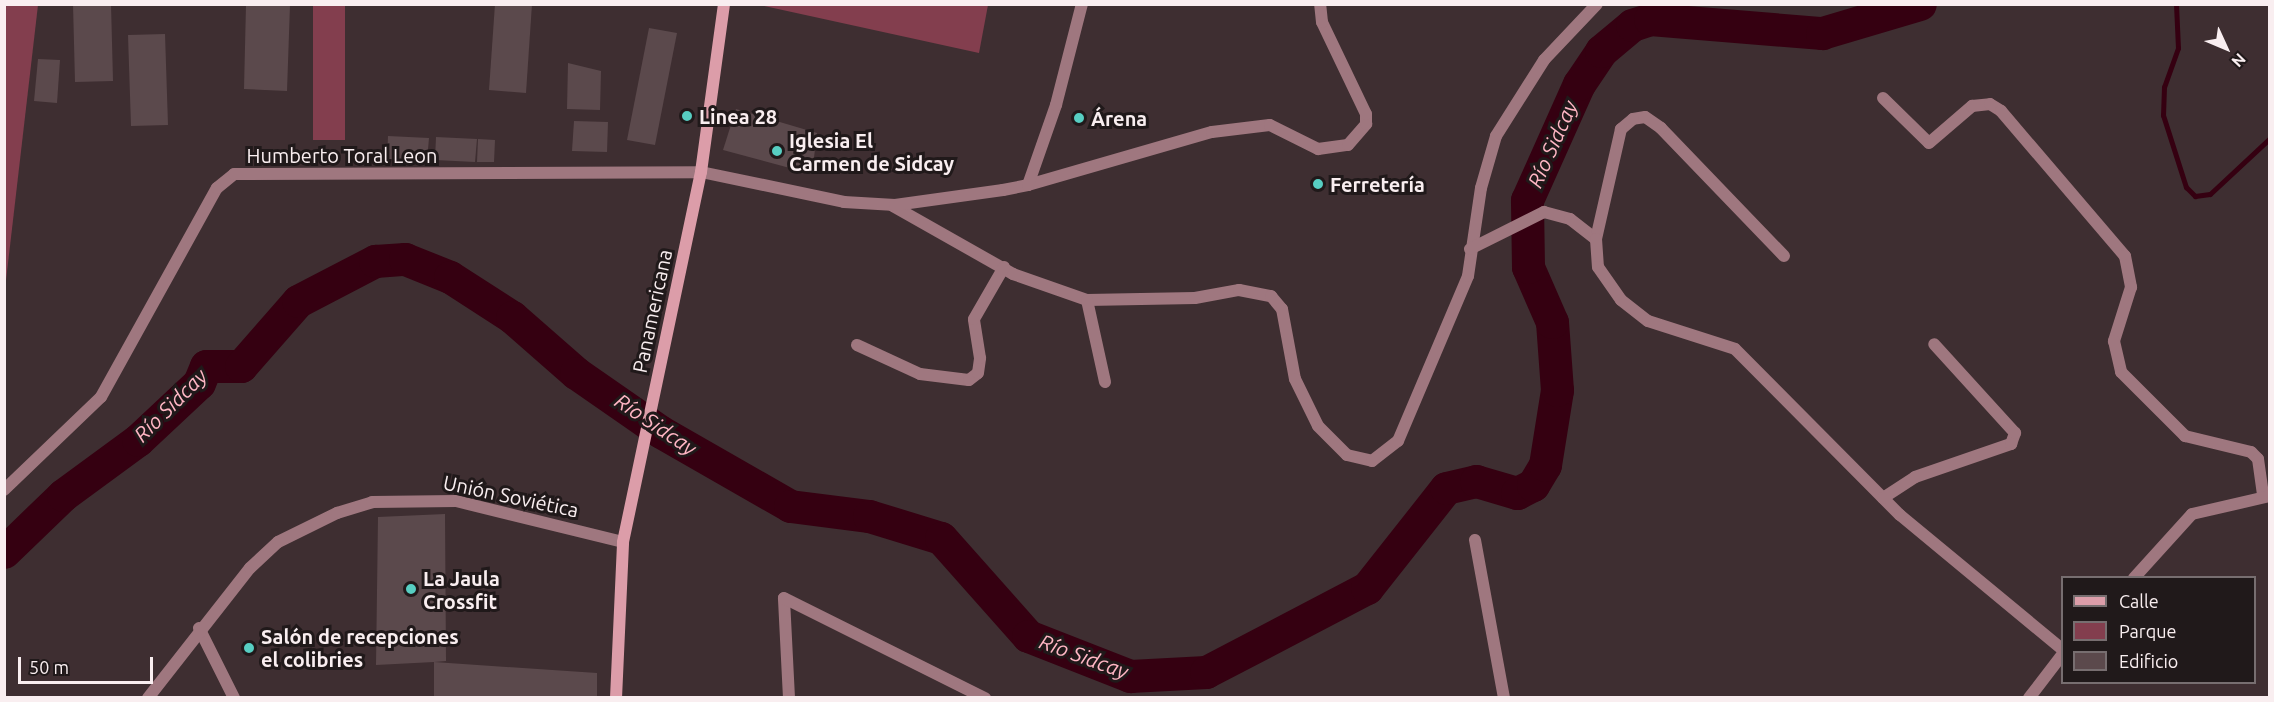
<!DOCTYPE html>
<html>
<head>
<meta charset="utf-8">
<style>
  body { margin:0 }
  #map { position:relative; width:2274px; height:702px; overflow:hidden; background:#3e2e31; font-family:Ubuntu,sans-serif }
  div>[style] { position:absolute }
  .green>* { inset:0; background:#833e4e }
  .stream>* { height:5px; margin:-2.5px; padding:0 2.5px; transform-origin:2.5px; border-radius:2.5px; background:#350011 }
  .river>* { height:33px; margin:-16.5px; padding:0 16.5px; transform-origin:16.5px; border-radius:16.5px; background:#350011 }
  .building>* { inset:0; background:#5b494c }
  .minor>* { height:12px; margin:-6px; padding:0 6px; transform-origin:6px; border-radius:6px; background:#9f777f }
  .tertiary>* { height:12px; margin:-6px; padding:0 6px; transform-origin:6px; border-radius:6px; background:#9f777f }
  .secondary>* { height:12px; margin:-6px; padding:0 6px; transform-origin:6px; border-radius:6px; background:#dc9da9 }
  .dots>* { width:16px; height:16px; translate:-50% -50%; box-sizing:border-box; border:3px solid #20191a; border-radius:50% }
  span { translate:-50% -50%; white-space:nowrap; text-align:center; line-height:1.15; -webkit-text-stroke:6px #20191a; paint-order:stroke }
  .poi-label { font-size:20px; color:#f9eef0; font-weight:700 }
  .left { translate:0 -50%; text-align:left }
  .street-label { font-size:20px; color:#f9eef0 }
  .water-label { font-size:21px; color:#ffb6c4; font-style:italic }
  .frame { position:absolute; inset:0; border:6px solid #f9eef0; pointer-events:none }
  .legend { position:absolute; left:2061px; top:576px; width:195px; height:108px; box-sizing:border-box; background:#20191a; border:2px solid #776e70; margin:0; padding:8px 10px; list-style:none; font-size:18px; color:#f9eef0 }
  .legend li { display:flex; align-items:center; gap:12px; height:30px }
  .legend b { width:30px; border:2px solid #776e70 }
  .north { position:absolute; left:2196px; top:18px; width:60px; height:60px; -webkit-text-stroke:4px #20191a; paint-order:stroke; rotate:134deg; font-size:16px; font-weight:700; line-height:24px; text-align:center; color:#f9eef0 }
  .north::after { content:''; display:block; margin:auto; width:21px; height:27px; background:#f9eef0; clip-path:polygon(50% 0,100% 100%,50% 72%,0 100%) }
  .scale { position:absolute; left:18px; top:657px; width:135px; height:27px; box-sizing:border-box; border:3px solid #f9eef0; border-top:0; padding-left:8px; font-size:18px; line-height:21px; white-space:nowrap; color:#f9eef0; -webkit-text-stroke:4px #20191a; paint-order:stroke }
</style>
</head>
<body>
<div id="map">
  <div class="green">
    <div style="clip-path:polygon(5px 4px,38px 5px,5px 289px,4px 5px)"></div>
    <div style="clip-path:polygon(313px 5px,345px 5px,345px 140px,313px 140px)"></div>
    <div style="clip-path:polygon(760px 5px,760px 4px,988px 5px,979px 53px)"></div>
  </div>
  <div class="stream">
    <div style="left:2176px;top:4px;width:44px;rotate:87.4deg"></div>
    <div style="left:2178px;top:48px;width:41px;rotate:109.7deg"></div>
    <div style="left:2164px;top:87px;width:28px;rotate:92deg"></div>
    <div style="left:2163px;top:115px;width:76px;rotate:72.3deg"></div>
    <div style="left:2186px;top:187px;width:13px;rotate:45deg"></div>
    <div style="left:2195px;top:196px;width:15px;rotate:-8deg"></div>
    <div style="left:2210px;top:194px;width:82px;rotate:-43deg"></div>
  </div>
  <div class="river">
    <div style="left:4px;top:552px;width:82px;rotate:-44deg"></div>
    <div style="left:63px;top:495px;width:93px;rotate:-36.3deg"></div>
    <div style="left:138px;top:440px;width:83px;rotate:-43.1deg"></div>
    <div style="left:199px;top:383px;width:18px;rotate:-68deg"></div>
    <div style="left:206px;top:366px;width:35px"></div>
    <div style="left:241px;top:366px;width:86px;rotate:-48.8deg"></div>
    <div style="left:298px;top:301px;width:87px;rotate:-27.5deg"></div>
    <div style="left:375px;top:261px;width:30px;rotate:-4deg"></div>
    <div style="left:405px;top:259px;width:48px;rotate:21.8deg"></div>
    <div style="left:450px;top:277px;width:74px;rotate:32.8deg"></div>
    <div style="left:512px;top:317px;width:85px;rotate:41.2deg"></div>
    <div style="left:576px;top:373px;width:103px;rotate:34.8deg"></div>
    <div style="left:661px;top:432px;width:149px;rotate:29.8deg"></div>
    <div style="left:790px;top:506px;width:80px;rotate:7.2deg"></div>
    <div style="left:869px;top:516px;width:75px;rotate:17deg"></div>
    <div style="left:941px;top:538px;width:131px;rotate:48.4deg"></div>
    <div style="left:1028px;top:636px;width:110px;rotate:21.4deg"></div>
    <div style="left:1130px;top:676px;width:76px;rotate:-3deg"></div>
    <div style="left:1206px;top:672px;width:182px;rotate:-27.6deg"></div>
    <div style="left:1367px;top:588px;width:127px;rotate:-51.7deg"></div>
    <div style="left:1446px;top:488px;width:31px;rotate:-13deg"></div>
    <div style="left:1476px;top:481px;width:43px;rotate:16.3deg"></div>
    <div style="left:1517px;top:493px;width:18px;rotate:-27deg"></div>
    <div style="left:1533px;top:485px;width:23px;rotate:-59deg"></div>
    <div style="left:1545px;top:465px;width:76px;rotate:-80.9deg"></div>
    <div style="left:1557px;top:390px;width:68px;rotate:-94.2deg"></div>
    <div style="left:1552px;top:322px;width:60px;rotate:-113.6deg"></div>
    <div style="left:1528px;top:267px;width:67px;rotate:-90.9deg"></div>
    <div style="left:1527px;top:200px;width:127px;rotate:-65.9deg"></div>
    <div style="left:1579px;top:84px;width:40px;rotate:-56deg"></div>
    <div style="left:1601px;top:51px;width:40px;rotate:-40deg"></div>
    <div style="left:1632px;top:25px;width:19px;rotate:-18deg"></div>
    <div style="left:1650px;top:19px;width:173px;rotate:4.7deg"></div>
    <div style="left:1822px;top:33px;width:102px;rotate:-16.5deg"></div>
  </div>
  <div class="building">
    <div style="clip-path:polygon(73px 4px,111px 4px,113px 81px,75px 82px)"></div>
    <div style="clip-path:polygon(495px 4px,532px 4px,526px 93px,489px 90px)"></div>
    <div style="clip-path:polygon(246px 5px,290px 5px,287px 91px,244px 89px)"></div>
    <div style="clip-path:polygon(649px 28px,677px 33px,655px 145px,627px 140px)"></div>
    <div style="clip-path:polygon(165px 34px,168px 125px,131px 126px,128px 35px)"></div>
    <div style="clip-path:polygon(38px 59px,60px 60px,57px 103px,34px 101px)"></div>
    <div style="clip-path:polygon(568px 63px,601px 71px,600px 110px,567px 109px)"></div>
    <div style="clip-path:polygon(736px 109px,817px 133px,812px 174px,723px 150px)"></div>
    <div style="clip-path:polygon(574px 121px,608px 122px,607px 152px,572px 151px)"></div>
    <div style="clip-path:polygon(388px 136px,429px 138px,427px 161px,387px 159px)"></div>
    <div style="clip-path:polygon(436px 137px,477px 139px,475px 162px,435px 160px)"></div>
    <div style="clip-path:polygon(478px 139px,495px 140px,494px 162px,477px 162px)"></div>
    <div style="clip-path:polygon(445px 514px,446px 661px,434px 662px,597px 673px,597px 698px,434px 698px,434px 662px,376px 665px,378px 517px)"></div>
  </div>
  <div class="minor">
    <div style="left:1883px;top:98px;width:64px;rotate:44.4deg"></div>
    <div style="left:1929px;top:143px;width:57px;rotate:-40.7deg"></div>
    <div style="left:1972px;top:106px;width:18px;rotate:-6deg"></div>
    <div style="left:1990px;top:104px;width:13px;rotate:32deg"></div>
    <div style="left:2001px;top:111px;width:191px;rotate:49.5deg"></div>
    <div style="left:2125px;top:256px;width:32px;rotate:79deg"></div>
    <div style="left:2131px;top:287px;width:57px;rotate:107.5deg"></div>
    <div style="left:2114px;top:341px;width:32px;rotate:77deg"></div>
    <div style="left:2121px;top:372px;width:91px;rotate:45deg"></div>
    <div style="left:2185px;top:436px;width:68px;rotate:13.6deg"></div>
    <div style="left:2251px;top:452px;width:10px;rotate:45deg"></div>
    <div style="left:2258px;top:459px;width:37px;rotate:82deg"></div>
    <div style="left:1028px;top:185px;width:191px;rotate:-16.1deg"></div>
    <div style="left:1212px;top:132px;width:58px;rotate:-6.9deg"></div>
    <div style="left:1270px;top:125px;width:54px;rotate:26.6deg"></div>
    <div style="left:1318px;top:149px;width:30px;rotate:-8deg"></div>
    <div style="left:1348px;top:145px;width:28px;rotate:-49deg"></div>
    <div style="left:1366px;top:124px;width:10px;rotate:-90deg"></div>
    <div style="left:1366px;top:114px;width:102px;rotate:-115.6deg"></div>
    <div style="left:1322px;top:22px;width:18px;rotate:-96deg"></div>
    <div style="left:893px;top:206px;width:138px;rotate:29.5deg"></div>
    <div style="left:1013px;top:274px;width:78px;rotate:19.4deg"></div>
    <div style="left:1087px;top:300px;width:108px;rotate:-1.1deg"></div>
    <div style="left:1195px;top:298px;width:45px;rotate:-10.3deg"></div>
    <div style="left:1239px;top:290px;width:33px;rotate:11deg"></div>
    <div style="left:1271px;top:296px;width:17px;rotate:50deg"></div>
    <div style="left:1282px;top:309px;width:71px;rotate:79.5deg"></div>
    <div style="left:1295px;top:379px;width:52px;rotate:63.9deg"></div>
    <div style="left:1318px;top:426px;width:41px;rotate:45deg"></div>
    <div style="left:1347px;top:455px;width:26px;rotate:13deg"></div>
    <div style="left:1372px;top:461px;width:33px;rotate:-38deg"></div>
    <div style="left:1398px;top:441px;width:179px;rotate:-67deg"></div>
    <div style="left:1468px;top:276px;width:89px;rotate:-81.6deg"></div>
    <div style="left:1481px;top:188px;width:54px;rotate:-73.9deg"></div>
    <div style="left:1496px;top:136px;width:90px;rotate:-57.7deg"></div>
    <div style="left:1544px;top:60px;width:77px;rotate:-46.6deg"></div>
    <div style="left:1470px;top:249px;width:83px;rotate:-26.6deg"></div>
    <div style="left:1544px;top:212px;width:27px;rotate:15deg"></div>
    <div style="left:1570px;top:219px;width:33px;rotate:38deg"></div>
    <div style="left:1784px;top:256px;width:178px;rotate:-133.9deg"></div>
    <div style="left:1661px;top:128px;width:19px;rotate:-145deg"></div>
    <div style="left:1645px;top:117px;width:12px;rotate:171deg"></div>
    <div style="left:1633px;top:119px;width:16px;rotate:140deg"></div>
    <div style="left:1621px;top:129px;width:113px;rotate:102.8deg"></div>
    <div style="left:1596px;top:239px;width:28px;rotate:86deg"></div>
    <div style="left:1598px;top:267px;width:40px;rotate:55.1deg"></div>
    <div style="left:1621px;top:300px;width:34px;rotate:38deg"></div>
    <div style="left:1648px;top:321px;width:91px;rotate:17.8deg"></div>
    <div style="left:1735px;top:349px;width:234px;rotate:45.2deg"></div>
    <div style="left:1900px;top:515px;width:210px;rotate:39.6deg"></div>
    <div style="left:1087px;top:300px;width:84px;rotate:77.6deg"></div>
    <div style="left:857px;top:345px;width:69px;rotate:24.7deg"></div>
    <div style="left:920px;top:374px;width:49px;rotate:7deg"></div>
    <div style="left:969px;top:380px;width:11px;rotate:-38deg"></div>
    <div style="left:978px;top:373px;width:15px;rotate:-82deg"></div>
    <div style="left:980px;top:358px;width:39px;rotate:-99deg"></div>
    <div style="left:974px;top:319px;width:60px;rotate:-60deg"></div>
    <div style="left:4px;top:490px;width:134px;rotate:-43.8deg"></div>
    <div style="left:101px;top:397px;width:239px;rotate:-61deg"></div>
    <div style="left:217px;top:188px;width:22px;rotate:-39deg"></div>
    <div style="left:234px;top:174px;width:467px;rotate:-0.2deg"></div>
    <div style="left:701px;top:172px;width:146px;rotate:11.8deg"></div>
    <div style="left:844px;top:202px;width:51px;rotate:3.4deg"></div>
    <div style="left:895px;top:205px;width:109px;rotate:-7.9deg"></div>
    <div style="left:1003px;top:190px;width:25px;rotate:-11deg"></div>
    <div style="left:1028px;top:185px;width:85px;rotate:-70.7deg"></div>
    <div style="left:1056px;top:105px;width:104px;rotate:-75.6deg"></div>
    <div style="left:1883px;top:498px;width:38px;rotate:-33deg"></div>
    <div style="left:1915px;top:477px;width:102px;rotate:-19deg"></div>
    <div style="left:2011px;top:444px;width:12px;rotate:-70deg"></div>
    <div style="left:2015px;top:433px;width:120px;rotate:-132.3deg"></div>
    <div style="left:1475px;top:540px;width:161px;rotate:79.6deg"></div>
    <div style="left:199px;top:628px;width:78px;rotate:63.4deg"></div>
    <div style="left:148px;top:698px;width:165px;rotate:-51.9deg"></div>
    <div style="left:250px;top:568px;width:38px;rotate:-43deg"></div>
    <div style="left:278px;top:542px;width:66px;rotate:-26.2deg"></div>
    <div style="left:337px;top:513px;width:37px;rotate:-17deg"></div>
    <div style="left:372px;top:502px;width:84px;rotate:-0.7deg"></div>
    <div style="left:456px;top:501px;width:172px;rotate:13.8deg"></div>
    <div style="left:789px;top:698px;width:100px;rotate:-92.9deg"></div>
    <div style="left:784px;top:598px;width:225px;rotate:26.5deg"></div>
  </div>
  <div class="tertiary">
    <div style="left:2134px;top:578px;width:86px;rotate:-47.8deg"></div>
    <div style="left:2192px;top:514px;width:80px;rotate:-13deg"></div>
    <div style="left:2029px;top:698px;width:54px;rotate:-52.5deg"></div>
  </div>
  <div class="secondary">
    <div style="left:616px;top:698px;width:156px;rotate:-87.4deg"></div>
    <div style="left:623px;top:542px;width:378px;rotate:-78.1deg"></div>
    <div style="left:701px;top:172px;width:170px;rotate:-82.2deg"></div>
  </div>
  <div class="dots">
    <div style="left:687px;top:116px;background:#57cec2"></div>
    <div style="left:1079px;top:118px;background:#57cec2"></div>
    <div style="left:777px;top:151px;background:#57cec2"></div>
    <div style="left:1318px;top:184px;background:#57cec2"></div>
    <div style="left:411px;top:589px;background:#57cec2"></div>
    <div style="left:249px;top:648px;background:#57cec2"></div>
  </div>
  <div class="poi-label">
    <span class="left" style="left:699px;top:116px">Linea 28</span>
    <span class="left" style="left:1091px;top:118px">Árena</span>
    <span class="left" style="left:789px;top:152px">Iglesia El<br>Carmen de Sidcay</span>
    <span class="left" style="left:1330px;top:184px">Ferretería</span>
    <span class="left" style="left:423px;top:590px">La Jaula<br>Crossfit</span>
    <span class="left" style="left:261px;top:648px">Salón de recepciones<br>el colibries</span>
  </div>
  <div class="street-label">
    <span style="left:342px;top:155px">Humberto Toral Leon</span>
    <span style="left:652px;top:311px;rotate:-78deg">Panamericana</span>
    <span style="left:511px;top:496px;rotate:12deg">Unión Soviética</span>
  </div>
  <div class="water-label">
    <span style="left:1552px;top:144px;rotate:-66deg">Río Sidcay</span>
    <span style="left:170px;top:405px;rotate:-45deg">Río Sidcay</span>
    <span style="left:656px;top:424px;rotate:34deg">Río Sidcay</span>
    <span style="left:1084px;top:656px;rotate:20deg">Río Sidcay</span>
  </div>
  <div class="frame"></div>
  <ul class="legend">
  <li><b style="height:8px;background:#dc9da9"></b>Calle</li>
  <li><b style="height:16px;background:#833e4e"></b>Parque</li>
  <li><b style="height:16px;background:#5b494c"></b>Edificio</li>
  </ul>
  <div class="north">N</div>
  <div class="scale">50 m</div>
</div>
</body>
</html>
